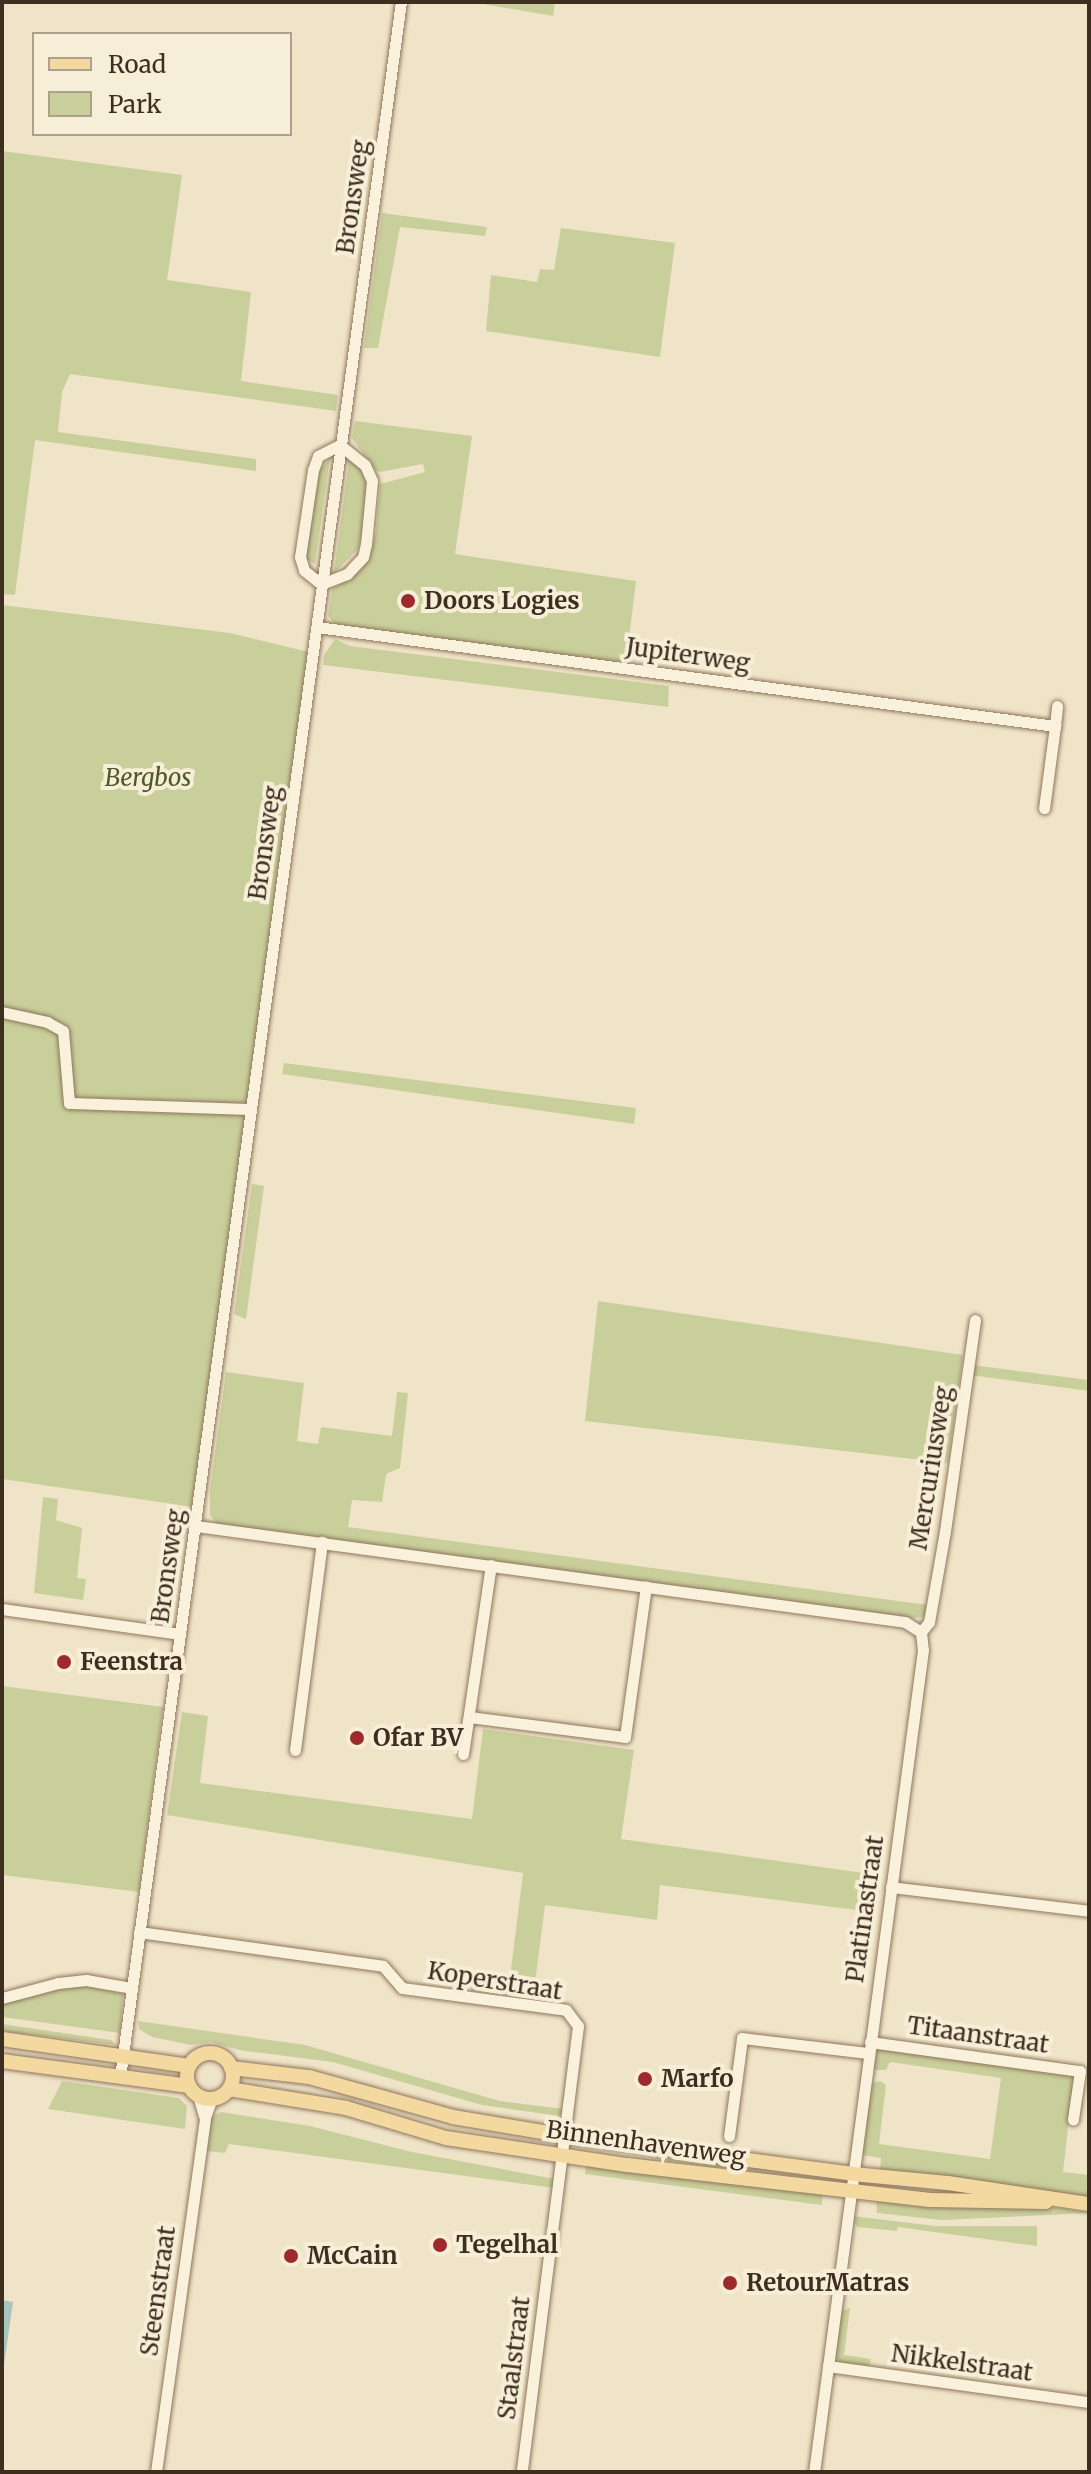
<!DOCTYPE html>
<html>
<head>
<meta charset="utf-8">
<style>
  body { margin:0 }
  #map { position:relative; width:1091px; height:2474px; overflow:hidden; background:#f0e4c8; font-family:Merriweather,serif }
  div>[style] { position:absolute }
  .green>* { inset:0; background:#c9cf9b }
  .water>* { inset:0; background:#a9c4bc }
  .roads { filter:drop-shadow(0 0 2px #8d765c) drop-shadow(0 0 2px #8d765c) }
  .minor>* { height:11px; margin:-5.5px; padding:0 5.5px; transform-origin:5.5px; border-radius:5.5px; background:#faf1dc }
  .major>* { height:14px; margin:-7px; padding:0 7px; transform-origin:7px; border-radius:7px; background:#f3d9a0 }
  .major>.ring { margin:-7px; padding:0; box-sizing:content-box; background:none; border:14px solid #f3d9a0; border-radius:50% }
  .dots>* { width:22px; height:22px; translate:-50% -50%; box-sizing:border-box; border:4px solid #f7eed8; border-radius:50% }
  span { translate:-50% -50%; white-space:nowrap; text-align:center; line-height:1.15; -webkit-text-stroke:8px #f7eed8; paint-order:stroke }
  .street-label { font-size:24px; color:#3d2e20 }
  .poi-label { font-size:24px; color:#3d2e20; font-weight:700 }
  .left { translate:0 -50%; text-align:left }
  .park-label { font-size:24px; color:#4d5a26; font-style:italic }
  .frame { position:absolute; inset:0; border:4px solid #3d2e20; pointer-events:none }
  .legend { position:absolute; left:32px; top:32px; width:260px; height:104px; box-sizing:border-box; background:#f7eed8; border:2px solid #ada18e; margin:0; padding:10px 14px; list-style:none; font-size:24px; color:#3d2e20 }
  .legend li { display:flex; align-items:center; gap:16px; height:40px }
  .legend b { width:40px; border:2px solid #ada18e }
</style>
</head>
<body>
<div id="map">
  <div class="green">
    <div style="clip-path:polygon(471px 2px,555px 2px,553px 16px)"></div>
    <div style="clip-path:polygon(2px 151px,182px 175px,167px 280px,251px 292px,241px 381px,338px 395px,336px 411px,70px 374px,62px 392px,58px 432px,256px 459px,256px 471px,35px 440px,15px 595px,2px 594px)"></div>
    <div style="clip-path:polygon(382px 213px,487px 227px,485px 236px,400px 227px,378px 348px,364px 348px)"></div>
    <div style="clip-path:polygon(561px 228px,675px 243px,660px 357px,486px 331px,491px 275px,537px 282px,540px 269px,554px 270px)"></div>
    <div style="clip-path:polygon(355px 421px,472px 436px,455px 554px,636px 581px,626px 664px,335px 624px,328px 616px,332px 589px,354px 574px,370px 555px,376px 532px,380px 484px,425px 472px,423px 464px,380px 472px,375px 470px,352px 438px)"></div>
    <div style="clip-path:polygon(350px 453px,362px 469px,367px 486px,364px 530px,358px 549px,334px 573px)"></div>
    <div style="clip-path:polygon(330px 457px,315px 564px,306px 559px,316px 475px)"></div>
    <div style="clip-path:polygon(2px 605px,230px 633px,313px 653px,193px 1507px,2px 1479px)"></div>
    <div style="clip-path:polygon(335px 639px,350px 646px,669px 686px,668px 707px,323px 665px,324px 655px)"></div>
    <div style="clip-path:polygon(284px 1063px,636px 1108px,634px 1124px,282px 1074px)"></div>
    <div style="clip-path:polygon(252px 1184px,264px 1186px,246px 1319px,234px 1314px)"></div>
    <div style="clip-path:polygon(598px 1301px,963px 1355px,948px 1463px,585px 1421px)"></div>
    <div style="clip-path:polygon(972px 1365px,1089px 1380px,1089px 1391px,970px 1375px)"></div>
    <div style="clip-path:polygon(226px 1372px,304px 1383px,297px 1441px,318px 1444px,321px 1427px,392px 1436px,397px 1392px,408px 1393px,400px 1468px,386px 1474px,382px 1502px,352px 1500px,348px 1527px,928px 1605px,927px 1609px,924px 1617px,912px 1618px,217px 1524px,210px 1515px,210px 1490px)"></div>
    <div style="clip-path:polygon(43px 1497px,58px 1499px,56px 1520px,82px 1528px,77px 1578px,86px 1579px,83px 1600px,34px 1593px)"></div>
    <div style="clip-path:polygon(2px 1686px,163px 1707px,139px 1892px,2px 1875px)"></div>
    <div style="clip-path:polygon(182px 1712px,208px 1716px,200px 1783px,472px 1819px,483px 1729px,634px 1750px,621px 1839px,878px 1875px,872px 1912px,660px 1885px,657px 1920px,545px 1905px,535px 1983px,548px 1987px,541px 2000px,471px 1991px,469px 1974px,510px 1977px,523px 1873px,167px 1815px)"></div>
    <div style="clip-path:polygon(89px 1986px,123px 1994px,120px 2033px,2px 2017px,2px 2004px,70px 1987px)"></div>
    <div style="clip-path:polygon(138px 2021px,305px 2045px,500px 2101px,563px 2109px,559px 2116px,482px 2105px,333px 2062px,239px 2050px,211px 2042px,191px 2045px,152px 2037px,139px 2029px)"></div>
    <div style="clip-path:polygon(2px 2024px,111px 2040px,116px 2045px,2px 2031px)"></div>
    <div style="clip-path:polygon(875px 2047px,1074px 2075px,1063px 2172px,1089px 2175px,1089px 2197px,880px 2173px,881px 2158px,861px 2155px,870px 2084px,880px 2081px,886px 2085px,879px 2144px,990px 2159px,1001px 2078px,890px 2062px,886px 2070px,877px 2070px,872px 2068px)"></div>
    <div style="clip-path:polygon(62px 2081px,179px 2098px,187px 2106px,185px 2129px,48px 2109px)"></div>
    <div style="clip-path:polygon(221px 2112px,310px 2126px,412px 2152px,555px 2179px,554px 2188px,229px 2144px,225px 2153px,207px 2151px,211px 2118px)"></div>
    <div style="clip-path:polygon(650px 2158px,695px 2158px,783px 2171px,730px 2169px)"></div>
    <div style="clip-path:polygon(586px 2165px,823px 2193px,822px 2205px,585px 2174px)"></div>
    <div style="clip-path:polygon(876px 2201px,914px 2206px,1062px 2208px,1089px 2213px,942px 2220px,877px 2213px)"></div>
    <div style="clip-path:polygon(852px 2216px,935px 2226px,1037px 2226px,1037px 2246px,898px 2227px,897px 2231px,857px 2227px)"></div>
    <div style="clip-path:polygon(850px 2308px,844px 2355px,871px 2359px,869px 2367px,842px 2364px,835px 2356px,841px 2311px)"></div>
  </div>
  <div class="water">
    <div style="clip-path:polygon(2px 2300px,13px 2302px,2px 2378px)"></div>
  </div>
  <div class="roads">
    <div class="minor">
      <div style="left:340px;top:445px;width:32px;rotate:39deg"></div>
      <div style="left:365px;top:465px;width:17px;rotate:66deg"></div>
      <div style="left:372px;top:481px;width:63px;rotate:95.4deg"></div>
      <div style="left:366px;top:544px;width:13px;rotate:103deg"></div>
      <div style="left:363px;top:557px;width:23px;rotate:133deg"></div>
      <div style="left:347px;top:574px;width:28px;rotate:159deg"></div>
      <div style="left:321px;top:584px;width:22px;rotate:-141deg"></div>
      <div style="left:304px;top:570px;width:14px;rotate:-107deg"></div>
      <div style="left:300px;top:557px;width:88px;rotate:-81.5deg"></div>
      <div style="left:313px;top:470px;width:15px;rotate:-70deg"></div>
      <div style="left:318px;top:456px;width:25px;rotate:-27deg"></div>
      <div style="left:317px;top:627px;width:745px;rotate:7.64deg"></div>
      <div style="left:1055px;top:726px;width:83px;rotate:97.6deg"></div>
      <div style="left:1055px;top:726px;width:20px;rotate:-84deg"></div>
      <div style="left:2px;top:1012px;width:46px;rotate:12.5deg"></div>
      <div style="left:47px;top:1022px;width:18px;rotate:29deg"></div>
      <div style="left:63px;top:1031px;width:72px;rotate:85.2deg"></div>
      <div style="left:69px;top:1103px;width:182px;rotate:1.9deg"></div>
      <div style="left:196px;top:1526px;width:715px;rotate:7.71deg"></div>
      <div style="left:905px;top:1622px;width:19px;rotate:32deg"></div>
      <div style="left:921px;top:1632px;width:18px;rotate:84deg"></div>
      <div style="left:923px;top:1650px;width:829px;rotate:97.55deg"></div>
      <div style="left:2px;top:1609px;width:180px;rotate:8deg"></div>
      <div style="left:921px;top:1632px;width:13px;rotate:-51deg"></div>
      <div style="left:929px;top:1622px;width:92px;rotate:-80deg"></div>
      <div style="left:945px;top:1531px;width:213px;rotate:-81.9deg"></div>
      <div style="left:469px;top:1717px;width:157px;rotate:7.3deg"></div>
      <div style="left:625px;top:1737px;width:152px;rotate:-82.1deg"></div>
      <div style="left:295px;top:1750px;width:210px;rotate:-82.6deg"></div>
      <div style="left:463px;top:1754px;width:191px;rotate:-81.6deg"></div>
      <div style="left:891px;top:1887px;width:199px;rotate:6.9deg"></div>
      <div style="left:139px;top:1932px;width:246px;rotate:7.9deg"></div>
      <div style="left:383px;top:1966px;width:29px;rotate:49deg"></div>
      <div style="left:402px;top:1988px;width:165px;rotate:7.6deg"></div>
      <div style="left:566px;top:2010px;width:20px;rotate:53deg"></div>
      <div style="left:578px;top:2026px;width:450px;rotate:97.2deg"></div>
      <div style="left:2px;top:1998px;width:58px;rotate:-15deg"></div>
      <div style="left:58px;top:1983px;width:28px;rotate:-6deg"></div>
      <div style="left:86px;top:1980px;width:47px;rotate:9.9deg"></div>
      <div style="left:870px;top:2042px;width:212px;rotate:7.9deg"></div>
      <div style="left:1080px;top:2071px;width:49px;rotate:98.3deg"></div>
      <div style="left:120px;top:2077px;width:2094px;rotate:-82.29deg"></div>
      <div style="left:198px;top:2095px;width:22px;rotate:74deg"></div>
      <div style="left:729px;top:2136px;width:99px;rotate:-82.4deg"></div>
      <div style="left:742px;top:2038px;width:127px;rotate:6.8deg"></div>
      <div style="left:828px;top:2366px;width:263px;rotate:7.9deg"></div>
      <div style="left:156px;top:2472px;width:358px;rotate:-82.1deg"></div>
      <div style="left:205px;top:2117px;width:20px;rotate:-70deg"></div>
    </div>
    <div class="major">
      <div style="left:2px;top:2039px;width:189px;rotate:8.2deg"></div>
      <div class="ring" style="left:187px;top:2053px;width:32px;height:32px"></div>
      <div style="left:2px;top:2061px;width:189px;rotate:7.6deg"></div>
      <div style="left:231px;top:2068px;width:79px;rotate:6.6deg"></div>
      <div style="left:309px;top:2077px;width:149px;rotate:15.5deg"></div>
      <div style="left:453px;top:2117px;width:115px;rotate:9.5deg"></div>
      <div style="left:566px;top:2136px;width:290px;rotate:7.5deg"></div>
      <div style="left:853px;top:2174px;width:95px;rotate:5.4deg"></div>
      <div style="left:948px;top:2183px;width:143px;rotate:8.5deg"></div>
      <div style="left:229px;top:2089px;width:119px;rotate:9.2deg"></div>
      <div style="left:346px;top:2108px;width:104px;rotate:16.7deg"></div>
      <div style="left:446px;top:2138px;width:183px;rotate:8.5deg"></div>
      <div style="left:627px;top:2165px;width:305px;rotate:6.6deg"></div>
      <div style="left:930px;top:2200px;width:116px;rotate:1deg"></div>
    </div>
  </div>
  <div class="dots">
    <div style="left:408px;top:601px;background:#9e2a2b"></div>
    <div style="left:64px;top:1662px;background:#9e2a2b"></div>
    <div style="left:357px;top:1738px;background:#9e2a2b"></div>
    <div style="left:645px;top:2079px;background:#9e2a2b"></div>
    <div style="left:440px;top:2245px;background:#9e2a2b"></div>
    <div style="left:291px;top:2256px;background:#9e2a2b"></div>
    <div style="left:730px;top:2283px;background:#9e2a2b"></div>
  </div>
  <div class="street-label">
    <span style="left:353px;top:197px;rotate:-82deg">Bronsweg</span>
    <span style="left:688px;top:655px;rotate:8deg">Jupiterweg</span>
    <span style="left:265px;top:843px;rotate:-82deg">Bronsweg</span>
    <span style="left:931px;top:1468px;rotate:-81deg">Mercuriusweg</span>
    <span style="left:168px;top:1566px;rotate:-82deg">Bronsweg</span>
    <span style="left:865px;top:1909px;rotate:-82deg">Platinastraat</span>
    <span style="left:495px;top:1981px;rotate:9deg">Koperstraat</span>
    <span style="left:978px;top:2035px;rotate:8deg">Titaanstraat</span>
    <span style="left:646px;top:2143px;rotate:8deg">Binnenhavenweg</span>
    <span style="left:158px;top:2291px;rotate:-82deg">Steenstraat</span>
    <span style="left:514px;top:2358px;rotate:-83deg">Staalstraat</span>
    <span style="left:962px;top:2363px;rotate:8deg">Nikkelstraat</span>
  </div>
  <div class="poi-label">
    <span class="left" style="left:424px;top:601px">Doors Logies</span>
    <span class="left" style="left:80px;top:1662px">Feenstra</span>
    <span class="left" style="left:373px;top:1738px">Ofar BV</span>
    <span class="left" style="left:661px;top:2079px">Marfo</span>
    <span class="left" style="left:456px;top:2245px">Tegelhal</span>
    <span class="left" style="left:307px;top:2256px">McCain</span>
    <span class="left" style="left:746px;top:2283px">RetourMatras</span>
  </div>
  <div class="park-label">
    <span style="left:148px;top:778px">Bergbos</span>
  </div>
  <div class="frame"></div>
  <ul class="legend">
  <li><b style="height:10px;background:#f3d9a0"></b>Road</li>
  <li><b style="height:22px;background:#c9cf9b"></b>Park</li>
  </ul>
</div>
</body>
</html>
